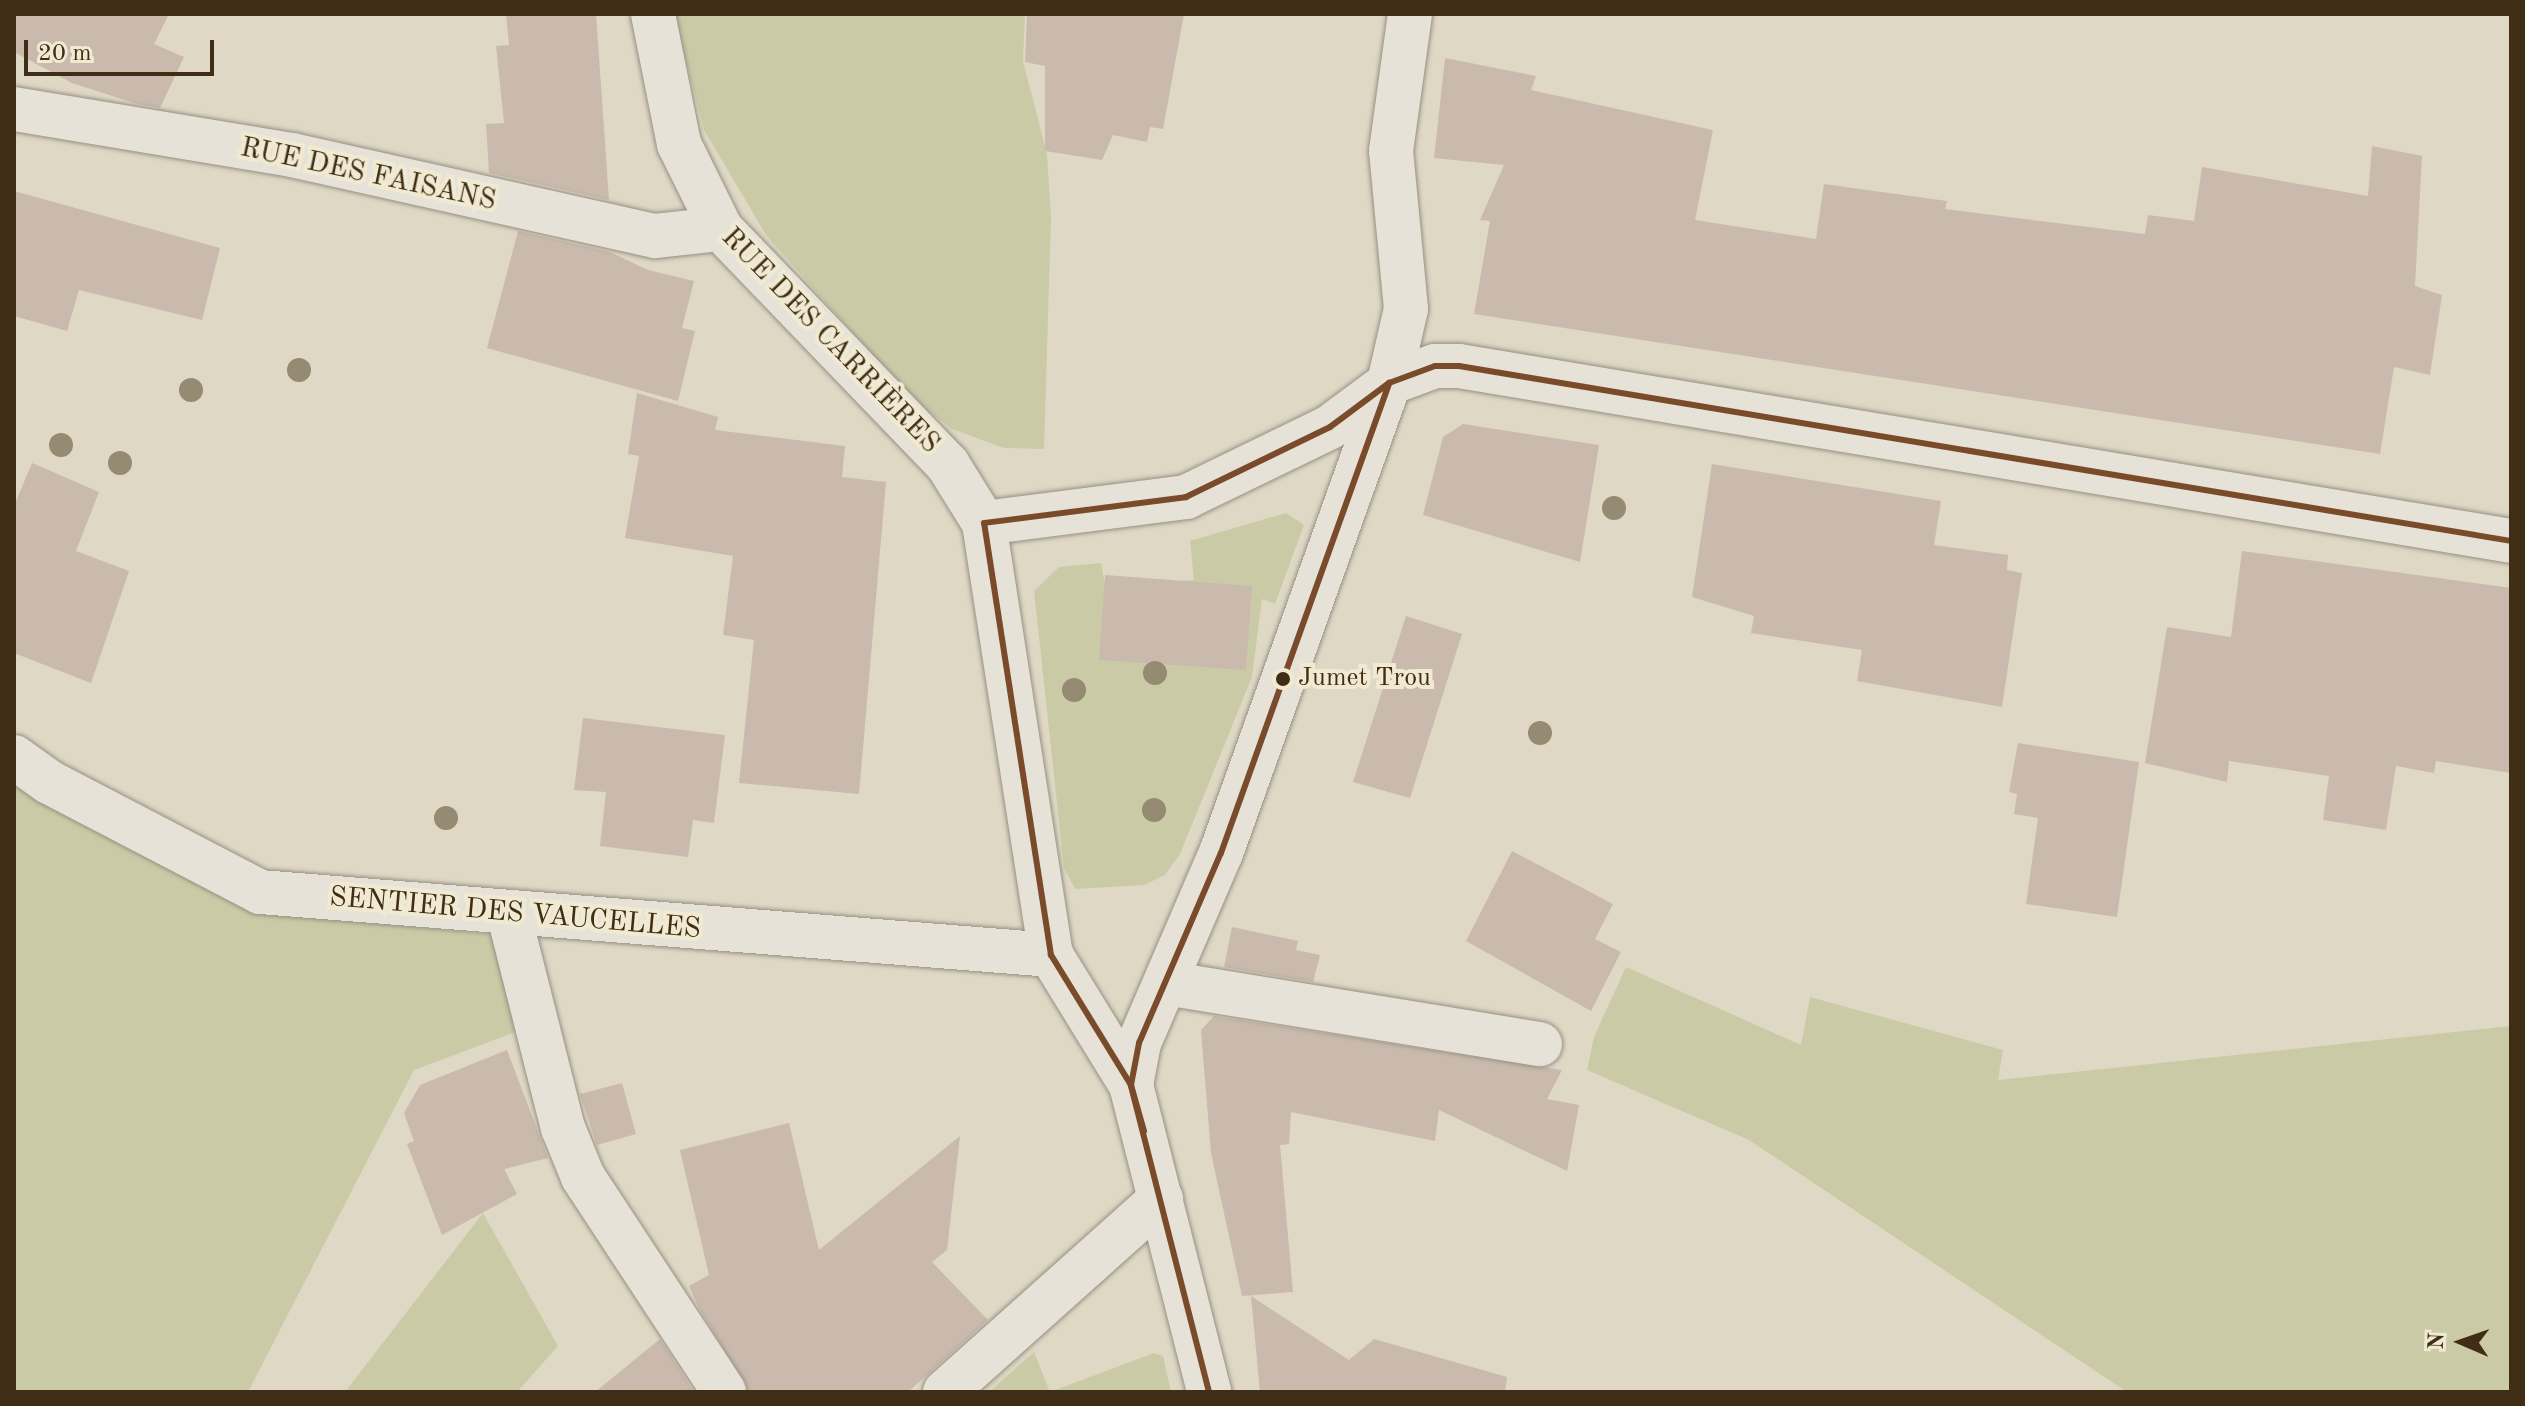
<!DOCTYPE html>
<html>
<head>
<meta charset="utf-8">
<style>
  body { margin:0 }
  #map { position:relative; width:2525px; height:1406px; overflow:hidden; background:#dfd8c4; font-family:"Old Standard TT",serif }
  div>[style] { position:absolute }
  .green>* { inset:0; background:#cacba6 }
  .building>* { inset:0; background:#cabaad }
  .roads { filter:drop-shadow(0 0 2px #979083) drop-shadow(0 0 2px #979083) }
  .minor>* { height:44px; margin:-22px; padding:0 22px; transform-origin:22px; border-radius:22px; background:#e6e2d8 }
  .bus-1>* { height:6px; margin:-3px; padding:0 3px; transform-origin:3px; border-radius:3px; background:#7a4b2a }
  .trees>* { width:24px; height:24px; margin:-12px; border-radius:50%; background:#958a72 }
  .dots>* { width:22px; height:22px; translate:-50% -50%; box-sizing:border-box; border:4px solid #f1ead2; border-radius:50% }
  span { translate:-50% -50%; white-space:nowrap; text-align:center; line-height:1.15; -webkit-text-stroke:8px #f1ead2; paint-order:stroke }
  .bus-label { font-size:26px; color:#402d16 }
  .left { translate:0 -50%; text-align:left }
  .street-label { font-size:28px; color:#402d16 }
  .frame { position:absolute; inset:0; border:16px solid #402d16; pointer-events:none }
  .north { position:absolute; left:2421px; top:1302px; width:80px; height:80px; -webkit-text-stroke:6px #f1ead2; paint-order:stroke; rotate:272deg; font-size:22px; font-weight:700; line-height:32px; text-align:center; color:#402d16 }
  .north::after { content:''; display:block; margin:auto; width:28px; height:36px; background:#402d16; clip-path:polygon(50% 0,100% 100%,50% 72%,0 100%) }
  .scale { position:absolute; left:24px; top:40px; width:190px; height:36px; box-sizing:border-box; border:4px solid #402d16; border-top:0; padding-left:10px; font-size:24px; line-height:28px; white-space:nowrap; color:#402d16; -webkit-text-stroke:6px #f1ead2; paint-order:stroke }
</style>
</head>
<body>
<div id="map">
  <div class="green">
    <div style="clip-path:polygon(674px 14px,1025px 14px,1023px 61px,1047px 154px,1051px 218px,1044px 449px,1004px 448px,952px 429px,909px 396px,766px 235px,704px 130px)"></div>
    <div style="clip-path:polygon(1286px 513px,1304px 525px,1275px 604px,1262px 599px,1252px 677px,1180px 854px,1165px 875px,1144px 885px,1075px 889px,1064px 868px,1034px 591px,1059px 567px,1101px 563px,1105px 585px,1194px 580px,1190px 541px)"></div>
    <div style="clip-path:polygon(14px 785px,258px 911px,494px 935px,518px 1031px,414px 1070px,248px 1392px,14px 1392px)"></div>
    <div style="clip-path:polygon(1626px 967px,1801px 1045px,1810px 997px,2003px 1050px,1998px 1080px,2511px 1026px,2511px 1392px,2127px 1392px,1749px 1140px,1587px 1070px,1594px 1037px)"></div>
    <div style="clip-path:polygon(483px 1213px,558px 1346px,517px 1392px,345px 1392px)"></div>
    <div style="clip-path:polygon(1034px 1352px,1050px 1392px,1154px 1353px,1163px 1356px,1171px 1392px,989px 1392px)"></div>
  </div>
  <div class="building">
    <div style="clip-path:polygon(14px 14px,169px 14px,154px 44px,184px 57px,160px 108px,137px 104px,72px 83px,14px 52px)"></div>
    <div style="clip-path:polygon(506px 14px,596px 14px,609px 200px,489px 173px,486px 124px,504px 123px,496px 46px,509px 45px)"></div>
    <div style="clip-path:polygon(1027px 14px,1184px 14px,1163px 129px,1150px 127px,1147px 142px,1113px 135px,1102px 160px,1045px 151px,1045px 66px,1025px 62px)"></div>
    <div style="clip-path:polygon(1445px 58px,1536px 76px,1531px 90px,1713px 130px,1695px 220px,1816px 239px,1824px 184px,1947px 201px,1945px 209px,2145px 234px,2148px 215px,2194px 221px,2202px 167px,2368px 196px,2372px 146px,2422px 156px,2415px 286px,2442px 295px,2430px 375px,2394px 367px,2380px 454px,1474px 314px,1490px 221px,1480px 220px,1504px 165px,1434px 158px)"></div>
    <div style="clip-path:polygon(14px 191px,220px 248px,202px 320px,79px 290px,67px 331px,14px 316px)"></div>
    <div style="clip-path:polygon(518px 231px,610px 252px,648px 270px,694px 281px,682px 328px,695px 331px,678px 401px,487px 348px)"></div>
    <div style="clip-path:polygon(637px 393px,718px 417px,715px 430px,845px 446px,842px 477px,886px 482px,859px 794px,739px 783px,754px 640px,723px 635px,733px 556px,625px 538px,639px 456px,628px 454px)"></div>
    <div style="clip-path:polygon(1463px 424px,1599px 445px,1580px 562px,1423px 515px,1443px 437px)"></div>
    <div style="clip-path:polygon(32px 463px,99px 492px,76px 551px,129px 571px,91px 683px,14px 653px,14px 506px)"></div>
    <div style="clip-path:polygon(1712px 464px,1941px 501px,1934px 545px,2008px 555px,2007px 570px,2022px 573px,2002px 707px,1857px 681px,1862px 650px,1751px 633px,1754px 616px,1692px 597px)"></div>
    <div style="clip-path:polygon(2242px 551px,2511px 588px,2511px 773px,2436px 761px,2434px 773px,2396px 766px,2386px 830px,2323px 820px,2329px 776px,2229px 761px,2227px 782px,2145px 763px,2167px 627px,2231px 637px)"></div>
    <div style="clip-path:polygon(1105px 575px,1252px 586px,1246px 670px,1099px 660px)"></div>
    <div style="clip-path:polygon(1406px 616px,1462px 634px,1410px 798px,1353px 782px)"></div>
    <div style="clip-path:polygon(583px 718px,725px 735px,714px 823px,693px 820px,688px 857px,600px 846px,606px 792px,574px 790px)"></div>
    <div style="clip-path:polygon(2018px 743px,2139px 762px,2117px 917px,2026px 904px,2038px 818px,2014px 814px,2017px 794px,2009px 792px)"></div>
    <div style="clip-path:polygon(1512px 851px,1613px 904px,1595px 939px,1621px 952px,1591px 1011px,1466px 941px)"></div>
    <div style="clip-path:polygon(1232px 927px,1298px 941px,1296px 950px,1320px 955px,1313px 982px,1224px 967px)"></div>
    <div style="clip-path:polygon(1214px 1016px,1562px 1070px,1547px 1099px,1579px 1105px,1567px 1171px,1439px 1110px,1435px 1141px,1291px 1112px,1289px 1144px,1280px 1145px,1293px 1292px,1242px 1296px,1211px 1153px,1201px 1030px)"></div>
    <div style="clip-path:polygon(507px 1050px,548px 1158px,504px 1169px,517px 1194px,442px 1235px,407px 1144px,414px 1141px,404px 1113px,420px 1085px)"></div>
    <div style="clip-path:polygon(622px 1083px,636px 1134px,597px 1145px,580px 1094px)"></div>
    <div style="clip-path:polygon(789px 1123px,819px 1250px,960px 1136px,947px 1250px,932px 1262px,988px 1320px,908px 1392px,749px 1392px,699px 1308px,689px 1286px,709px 1275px,680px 1150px)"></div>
    <div style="clip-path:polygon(1251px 1296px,1349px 1360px,1374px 1339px,1507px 1377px,1505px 1392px,1260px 1392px)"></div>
    <div style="clip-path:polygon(660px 1339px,694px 1392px,595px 1392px)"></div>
  </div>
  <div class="roads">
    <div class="minor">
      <div style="left:653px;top:14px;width:133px;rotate:78.7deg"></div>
      <div style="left:679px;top:144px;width:95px;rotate:63.7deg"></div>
      <div style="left:721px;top:229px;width:327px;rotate:46.1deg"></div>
      <div style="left:948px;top:465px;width:68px;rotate:58.2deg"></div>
      <div style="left:984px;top:523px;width:437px;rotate:81.2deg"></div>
      <div style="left:1051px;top:955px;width:153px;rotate:58.4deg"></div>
      <div style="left:1131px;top:1085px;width:317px;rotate:75.7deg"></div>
      <div style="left:14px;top:109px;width:282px;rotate:9.4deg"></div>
      <div style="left:292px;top:155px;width:372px;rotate:12.6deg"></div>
      <div style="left:655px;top:236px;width:66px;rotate:-6.1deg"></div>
      <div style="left:984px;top:523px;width:204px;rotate:-7.3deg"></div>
      <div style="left:1186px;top:497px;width:160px;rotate:-25.9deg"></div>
      <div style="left:1330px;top:427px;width:74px;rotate:-36.7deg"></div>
      <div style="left:1389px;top:383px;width:49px;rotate:-20.3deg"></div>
      <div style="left:1435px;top:366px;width:24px"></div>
      <div style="left:1459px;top:366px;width:1066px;rotate:9.44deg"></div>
      <div style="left:14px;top:757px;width:43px;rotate:35.5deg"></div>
      <div style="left:49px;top:782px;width:238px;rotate:27.5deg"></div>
      <div style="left:260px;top:892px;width:794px;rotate:4.55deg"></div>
      <div style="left:509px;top:915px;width:220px;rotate:75.8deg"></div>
      <div style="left:563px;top:1128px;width:53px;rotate:67.8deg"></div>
      <div style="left:583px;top:1177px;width:257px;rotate:56.7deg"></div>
      <div style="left:1166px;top:983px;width:379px;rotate:9.3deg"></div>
      <div style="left:1131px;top:1085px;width:43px;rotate:-79.2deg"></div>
      <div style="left:1139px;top:1043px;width:207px;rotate:-66.7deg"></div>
      <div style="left:1221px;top:853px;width:499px;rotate:-70.3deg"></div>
      <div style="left:1389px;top:383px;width:76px;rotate:-77.1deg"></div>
      <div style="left:1406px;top:309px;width:159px;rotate:-95.4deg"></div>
      <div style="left:1391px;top:151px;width:138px;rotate:-82.1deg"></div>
      <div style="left:945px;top:1392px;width:290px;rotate:-41.8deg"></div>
    </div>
  </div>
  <div class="bus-1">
    <div style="left:1144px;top:1131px;width:48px;rotate:-105.8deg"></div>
    <div style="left:1131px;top:1085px;width:43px;rotate:-79.2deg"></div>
    <div style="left:1139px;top:1043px;width:207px;rotate:-66.7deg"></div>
    <div style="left:1221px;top:853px;width:499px;rotate:-70.3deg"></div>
    <div style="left:1209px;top:1392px;width:317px;rotate:-104.3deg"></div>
    <div style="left:1131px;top:1085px;width:153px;rotate:-121.6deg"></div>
    <div style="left:1051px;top:955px;width:437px;rotate:-98.8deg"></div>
    <div style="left:984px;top:523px;width:204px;rotate:-7.3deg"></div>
    <div style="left:1186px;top:497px;width:160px;rotate:-25.9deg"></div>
    <div style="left:1330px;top:427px;width:74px;rotate:-36.7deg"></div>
    <div style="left:1389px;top:383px;width:49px;rotate:-20.3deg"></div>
    <div style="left:1435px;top:366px;width:24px"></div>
    <div style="left:1459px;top:366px;width:1066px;rotate:9.44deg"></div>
  </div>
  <div class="trees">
    <div style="left:299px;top:370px"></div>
    <div style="left:191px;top:390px"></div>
    <div style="left:61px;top:445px"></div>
    <div style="left:120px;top:463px"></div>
    <div style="left:1614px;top:508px"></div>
    <div style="left:1155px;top:673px"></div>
    <div style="left:1074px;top:690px"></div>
    <div style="left:1540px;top:733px"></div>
    <div style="left:1154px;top:810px"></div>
    <div style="left:446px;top:818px"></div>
  </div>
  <div class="dots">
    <div style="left:1283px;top:679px;background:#402d16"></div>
  </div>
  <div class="bus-label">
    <span class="left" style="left:1298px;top:679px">Jumet Trou</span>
  </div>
  <div class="street-label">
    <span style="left:368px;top:175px;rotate:12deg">RUE DES FAISANS</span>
    <span style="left:830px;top:341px;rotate:46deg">RUE DES CARRIÈRES</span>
    <span style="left:515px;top:914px;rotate:5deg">SENTIER DES VAUCELLES</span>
  </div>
  <div class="frame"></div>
  <div class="north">N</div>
  <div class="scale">20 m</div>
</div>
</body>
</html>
